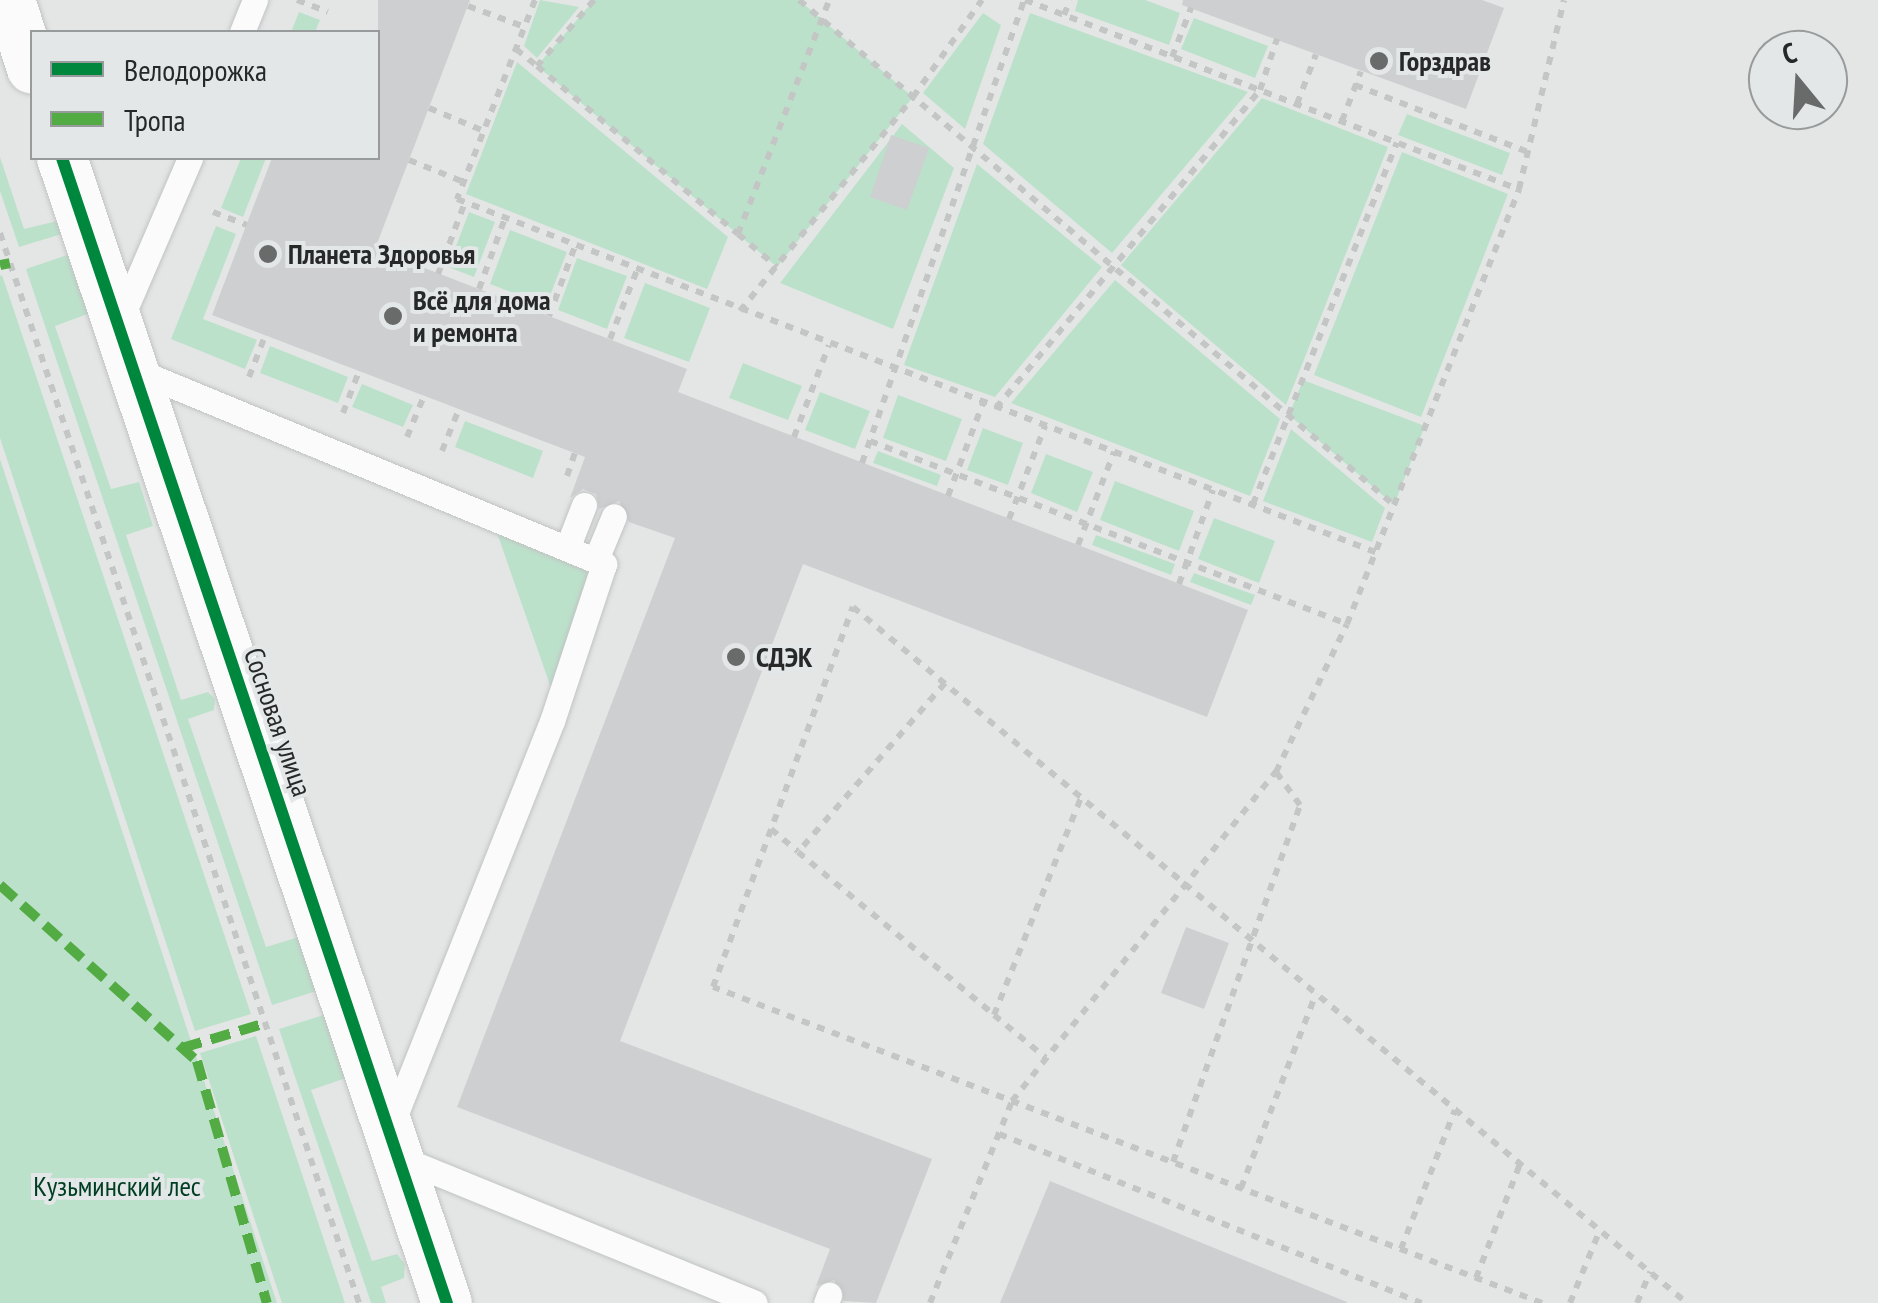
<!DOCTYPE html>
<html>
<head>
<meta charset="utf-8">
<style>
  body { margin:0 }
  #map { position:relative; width:1878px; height:1303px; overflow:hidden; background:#e4e6e6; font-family:"PT Sans Narrow",sans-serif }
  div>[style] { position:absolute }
  .green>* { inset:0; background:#bce1cb }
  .building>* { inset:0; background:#cecfd0 }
  .path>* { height:6px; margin-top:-3px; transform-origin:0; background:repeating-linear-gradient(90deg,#c4c6c6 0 8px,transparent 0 16px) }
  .roads { filter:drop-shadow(0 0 2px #c1c3c3) drop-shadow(0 0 2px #c1c3c3) }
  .lane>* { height:25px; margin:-12.5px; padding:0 12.5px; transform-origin:12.5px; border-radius:12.5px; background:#fbfbfb }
  .street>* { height:50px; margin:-25px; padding:0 25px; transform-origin:25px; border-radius:25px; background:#fbfbfb }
  .quiet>* { height:10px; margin-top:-5px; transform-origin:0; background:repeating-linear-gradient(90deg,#53ab44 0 20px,transparent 0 30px) }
  .cycleway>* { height:12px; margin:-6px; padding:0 6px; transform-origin:6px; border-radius:6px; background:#00873e }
  .dots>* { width:28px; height:28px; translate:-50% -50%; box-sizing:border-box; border:5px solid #e3e7e7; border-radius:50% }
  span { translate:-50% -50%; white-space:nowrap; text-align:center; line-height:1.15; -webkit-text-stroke:8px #e3e7e7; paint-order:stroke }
  .poi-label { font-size:28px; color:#272929; font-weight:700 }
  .left { translate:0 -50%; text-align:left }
  .street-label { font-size:28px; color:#272929 }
  .park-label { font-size:28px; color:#003e23 }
  .legend { position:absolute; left:30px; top:30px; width:350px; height:130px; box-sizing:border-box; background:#e3e7e7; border:2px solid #989b9b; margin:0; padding:12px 18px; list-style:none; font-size:30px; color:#272929 }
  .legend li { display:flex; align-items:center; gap:20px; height:50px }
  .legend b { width:50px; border:2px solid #989b9b }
  .north { position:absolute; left:1748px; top:30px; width:100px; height:100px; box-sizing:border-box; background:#e3e7e7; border:2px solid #989b9b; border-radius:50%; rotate:342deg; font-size:28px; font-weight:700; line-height:40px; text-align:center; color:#272929 }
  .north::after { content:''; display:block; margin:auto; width:35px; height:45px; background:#696b6b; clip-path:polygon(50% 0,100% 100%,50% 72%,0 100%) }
</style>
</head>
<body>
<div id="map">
  <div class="green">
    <div style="clip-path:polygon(540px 0,579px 7px,537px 58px,524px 46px)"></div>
    <div style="clip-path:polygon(594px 0,799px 0,913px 97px,777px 267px,537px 66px)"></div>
    <div style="clip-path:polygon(1078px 0,1145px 0,1180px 13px,1169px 45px,1075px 11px)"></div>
    <div style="clip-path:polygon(299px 12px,320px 20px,315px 32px,291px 32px)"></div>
    <div style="clip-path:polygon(983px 13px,1001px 25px,965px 129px,923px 93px)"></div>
    <div style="clip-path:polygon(1030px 13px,1248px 92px,1112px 253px,983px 144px)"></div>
    <div style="clip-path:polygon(1194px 18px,1268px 46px,1255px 78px,1181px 49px)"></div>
    <div style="clip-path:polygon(517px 62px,728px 237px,707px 289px,466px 194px)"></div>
    <div style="clip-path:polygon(1262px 98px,1388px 147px,1286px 405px,1121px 265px)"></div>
    <div style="clip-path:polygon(1407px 114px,1510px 153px,1502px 175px,1398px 135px)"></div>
    <div style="clip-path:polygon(902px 124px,954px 168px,893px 329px,780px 283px)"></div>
    <div style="clip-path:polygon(1402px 152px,1508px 194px,1421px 417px,1314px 375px)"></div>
    <div style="clip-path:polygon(0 157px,24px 229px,61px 220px,65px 233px,19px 247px,0 191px)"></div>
    <div style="clip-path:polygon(241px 158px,266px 158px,243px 217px,221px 208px)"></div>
    <div style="clip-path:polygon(977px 164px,1102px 267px,995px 397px,904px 365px)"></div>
    <div style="clip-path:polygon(469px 212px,495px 222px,474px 277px,448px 267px)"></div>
    <div style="clip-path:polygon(216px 226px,236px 234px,203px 319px,257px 340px,245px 369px,171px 339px)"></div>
    <div style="clip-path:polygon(510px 230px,567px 252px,546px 306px,490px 284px)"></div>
    <div style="clip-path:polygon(73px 253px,93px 312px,55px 326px,111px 489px,139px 482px,153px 526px,126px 535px,181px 700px,208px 692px,215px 699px,214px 710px,188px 719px,266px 947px,302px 936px,320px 990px,272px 1005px,26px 269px)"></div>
    <div style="clip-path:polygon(577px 258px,627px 276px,607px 329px,558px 310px)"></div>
    <div style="clip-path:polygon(0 276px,2px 275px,251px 1014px,195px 1031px,0 438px)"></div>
    <div style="clip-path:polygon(1115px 280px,1280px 419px,1250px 496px,1011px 403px)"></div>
    <div style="clip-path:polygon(645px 283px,710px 308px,689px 362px,624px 338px)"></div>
    <div style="clip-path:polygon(270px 346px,348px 377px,338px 403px,260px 373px)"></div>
    <div style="clip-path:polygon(743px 363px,802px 386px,788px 420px,729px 398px)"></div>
    <div style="clip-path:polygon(1303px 380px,1425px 426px,1394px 505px,1289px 415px)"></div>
    <div style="clip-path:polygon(362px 384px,413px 405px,403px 427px,352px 407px)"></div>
    <div style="clip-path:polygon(820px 392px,870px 411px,855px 449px,805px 430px)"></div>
    <div style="clip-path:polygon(898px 395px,962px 419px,946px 461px,883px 438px)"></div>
    <div style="clip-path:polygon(465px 421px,543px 451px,533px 478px,455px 447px)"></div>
    <div style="clip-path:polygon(983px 428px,1023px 443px,1008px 485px,967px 470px)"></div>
    <div style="clip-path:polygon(1291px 429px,1385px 508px,1372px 542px,1263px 501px)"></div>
    <div style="clip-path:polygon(878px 451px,941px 475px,937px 486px,873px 463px)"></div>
    <div style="clip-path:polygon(1046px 454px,1093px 472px,1077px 512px,1031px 493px)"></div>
    <div style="clip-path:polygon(0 459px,277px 1303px,0 1303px)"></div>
    <div style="clip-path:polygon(1115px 481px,1194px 511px,1179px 551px,1100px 520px)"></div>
    <div style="clip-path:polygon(1214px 518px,1275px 541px,1259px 583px,1198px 559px)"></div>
    <div style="clip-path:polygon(495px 527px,597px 566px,552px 691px)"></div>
    <div style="clip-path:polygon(1096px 535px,1175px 564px,1171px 575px,1092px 545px)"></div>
    <div style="clip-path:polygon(1194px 573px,1255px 595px,1251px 605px,1190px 582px)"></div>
    <div style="clip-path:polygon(330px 1013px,352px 1076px,311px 1090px,372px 1261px,397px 1254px,405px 1264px,404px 1278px,381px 1287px,386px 1303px,371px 1303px,279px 1029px)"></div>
    <div style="clip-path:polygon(256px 1036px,345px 1303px,282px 1303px,200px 1053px)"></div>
  </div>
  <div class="building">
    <div style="clip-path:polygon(378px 0,470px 0,375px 249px,687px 369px,678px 392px,1248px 610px,1207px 717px,803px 564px,620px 1041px,932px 1159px,876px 1303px,844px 1301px,834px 1280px,816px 1286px,830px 1249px,457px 1107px,675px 538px,629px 522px,619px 501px,599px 509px,596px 494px,583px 489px,570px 498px,585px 457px,212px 315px,272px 158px,378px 158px)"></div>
    <div style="clip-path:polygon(1183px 0,1482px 0,1504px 8px,1466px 109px,1182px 5px)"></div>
    <div style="clip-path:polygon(891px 135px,929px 148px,907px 210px,870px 197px)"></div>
    <div style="clip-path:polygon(1186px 927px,1229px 943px,1204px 1009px,1161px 993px)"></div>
    <div style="clip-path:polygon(1050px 1181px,1347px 1302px,1347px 1303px,1000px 1303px)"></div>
  </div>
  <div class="path">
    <div style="left:297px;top:0;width:33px;rotate:21deg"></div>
    <div style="left:535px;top:0;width:214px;rotate:111.4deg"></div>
    <div style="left:457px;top:199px;width:984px;rotate:21.03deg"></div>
    <div style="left:594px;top:0;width:87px;rotate:130.8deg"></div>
    <div style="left:537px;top:66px;width:262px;rotate:39.9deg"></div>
    <div style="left:738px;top:234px;width:251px;rotate:-68.7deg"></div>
    <div style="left:799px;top:0;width:780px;rotate:40.32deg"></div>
    <div style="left:1025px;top:0;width:528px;rotate:20.98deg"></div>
    <div style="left:468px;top:6px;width:61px;rotate:20.2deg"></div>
    <div style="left:1064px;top:15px;width:16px;rotate:-68deg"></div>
    <div style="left:516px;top:49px;width:27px;rotate:39deg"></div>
    <div style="left:1172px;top:57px;width:53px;rotate:-68.8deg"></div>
    <div style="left:1355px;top:85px;width:186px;rotate:21.2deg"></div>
    <div style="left:1297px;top:104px;width:53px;rotate:-69.2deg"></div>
    <div style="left:429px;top:108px;width:60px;rotate:22.7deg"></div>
    <div style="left:1342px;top:121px;width:53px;rotate:-69.2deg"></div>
    <div style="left:409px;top:160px;width:59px;rotate:21.8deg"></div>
    <div style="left:213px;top:212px;width:36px;rotate:21deg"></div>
    <div style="left:0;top:233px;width:1129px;rotate:71.45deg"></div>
    <div style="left:738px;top:234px;width:51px;rotate:40.2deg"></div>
    <div style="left:438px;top:274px;width:77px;rotate:-69.4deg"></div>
    <div style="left:479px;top:289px;width:76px;rotate:-69.9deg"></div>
    <div style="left:740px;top:311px;width:275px;rotate:-51deg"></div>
    <div style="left:913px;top:97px;width:119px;rotate:-54.6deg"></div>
    <div style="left:549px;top:316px;width:75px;rotate:-69.6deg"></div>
    <div style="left:610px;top:339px;width:74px;rotate:-68.6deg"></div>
    <div style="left:249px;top:377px;width:44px;rotate:-68.7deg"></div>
    <div style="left:996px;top:408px;width:413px;rotate:-50.3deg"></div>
    <div style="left:1260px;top:90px;width:54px;rotate:-71.6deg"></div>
    <div style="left:343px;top:413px;width:45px;rotate:-69.1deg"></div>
    <div style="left:407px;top:437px;width:44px;rotate:-67.5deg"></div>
    <div style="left:794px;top:437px;width:98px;rotate:-69.2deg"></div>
    <div style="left:870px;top:441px;width:511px;rotate:20.99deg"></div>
    <div style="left:442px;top:451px;width:45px;rotate:-68deg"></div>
    <div style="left:862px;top:463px;width:491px;rotate:-70.7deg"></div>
    <div style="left:567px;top:476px;width:24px;rotate:-71deg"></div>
    <div style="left:948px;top:496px;width:99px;rotate:-69.4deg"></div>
    <div style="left:1253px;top:504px;width:389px;rotate:-68.3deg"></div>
    <div style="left:1009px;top:519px;width:100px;rotate:-68.8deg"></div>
    <div style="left:1078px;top:545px;width:100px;rotate:-68.8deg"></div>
    <div style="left:1179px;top:584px;width:100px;rotate:-70.1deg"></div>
    <div style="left:945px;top:683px;width:224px;rotate:131deg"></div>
    <div style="left:798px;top:852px;width:255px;rotate:39.7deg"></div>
    <div style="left:994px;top:1015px;width:235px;rotate:-68.2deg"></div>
    <div style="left:771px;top:829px;width:35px;rotate:40deg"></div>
    <div style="left:994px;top:1015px;width:67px;rotate:39.6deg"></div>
    <div style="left:999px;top:1134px;width:455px;rotate:21.8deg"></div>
    <div style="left:1173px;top:1162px;width:379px;rotate:-70.4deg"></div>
    <div style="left:1300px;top:805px;width:41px;rotate:-126deg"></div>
    <div style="left:1241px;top:1188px;width:208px;rotate:-68.9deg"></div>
    <div style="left:1401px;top:1249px;width:149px;rotate:-68.8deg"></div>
    <div style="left:1476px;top:1278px;width:122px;rotate:-68.9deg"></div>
    <div style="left:930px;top:1303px;width:218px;rotate:-67.9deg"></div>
    <div style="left:1012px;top:1101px;width:422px;rotate:-51.3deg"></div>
    <div style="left:1276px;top:772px;width:164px;rotate:-64.4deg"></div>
    <div style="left:1347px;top:624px;width:468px;rotate:-68.4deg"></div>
    <div style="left:1519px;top:189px;width:194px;rotate:-76.6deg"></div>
    <div style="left:1542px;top:1303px;width:887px;rotate:-159.13deg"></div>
    <div style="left:713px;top:987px;width:405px;rotate:-69.8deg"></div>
    <div style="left:853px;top:607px;width:1086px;rotate:39.85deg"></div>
    <div style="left:1570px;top:1303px;width:79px;rotate:-67.7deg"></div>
    <div style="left:1637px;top:1303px;width:34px;rotate:-67deg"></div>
  </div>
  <div class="roads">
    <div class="lane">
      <div style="left:242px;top:32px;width:35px;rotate:-68deg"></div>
      <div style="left:119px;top:323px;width:180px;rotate:-66.7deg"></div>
      <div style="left:135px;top:370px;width:508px;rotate:22.47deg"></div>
      <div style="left:604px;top:564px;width:165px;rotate:108.3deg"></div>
      <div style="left:552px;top:721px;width:435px;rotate:111.7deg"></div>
      <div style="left:568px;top:546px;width:44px;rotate:-68.7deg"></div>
      <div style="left:597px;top:557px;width:44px;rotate:-67.5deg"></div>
      <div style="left:400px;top:1158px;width:383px;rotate:22.2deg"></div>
      <div style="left:826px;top:1303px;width:9px;rotate:-69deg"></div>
    </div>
    <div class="street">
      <div style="left:10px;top:0;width:72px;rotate:72.3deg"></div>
      <div style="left:62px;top:158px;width:1208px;rotate:71.42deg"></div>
    </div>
  </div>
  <div class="quiet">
    <div style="left:0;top:265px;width:10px;rotate:-11deg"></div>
    <div style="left:0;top:885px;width:264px;rotate:41.8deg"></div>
    <div style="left:197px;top:1061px;width:252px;rotate:73.9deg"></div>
    <div style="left:182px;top:1048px;width:88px;rotate:-16.6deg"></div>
  </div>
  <div class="cycleway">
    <div style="left:62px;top:158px;width:1208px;rotate:71.42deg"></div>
  </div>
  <div class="dots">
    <div style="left:1379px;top:61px;background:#696b6b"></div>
    <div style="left:268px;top:254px;background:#696b6b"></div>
    <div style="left:393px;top:316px;background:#696b6b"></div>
    <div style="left:736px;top:657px;background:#696b6b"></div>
  </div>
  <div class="poi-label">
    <span class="left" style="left:1399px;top:61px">Горздрав</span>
    <span class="left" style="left:288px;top:254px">Планета Здоровья</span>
    <span class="left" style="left:413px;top:316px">Всё для дома<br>и ремонта</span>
    <span class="left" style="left:756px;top:657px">СДЭК</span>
  </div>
  <div class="street-label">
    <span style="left:278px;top:722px;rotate:71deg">Сосновая улица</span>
  </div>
  <div class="park-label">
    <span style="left:117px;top:1186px">Кузьминский лес</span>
  </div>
  <ul class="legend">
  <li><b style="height:12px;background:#00873e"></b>Велодорожка</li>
  <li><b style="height:12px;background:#53ab44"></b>Тропа</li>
  </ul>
  <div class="north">С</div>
</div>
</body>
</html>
